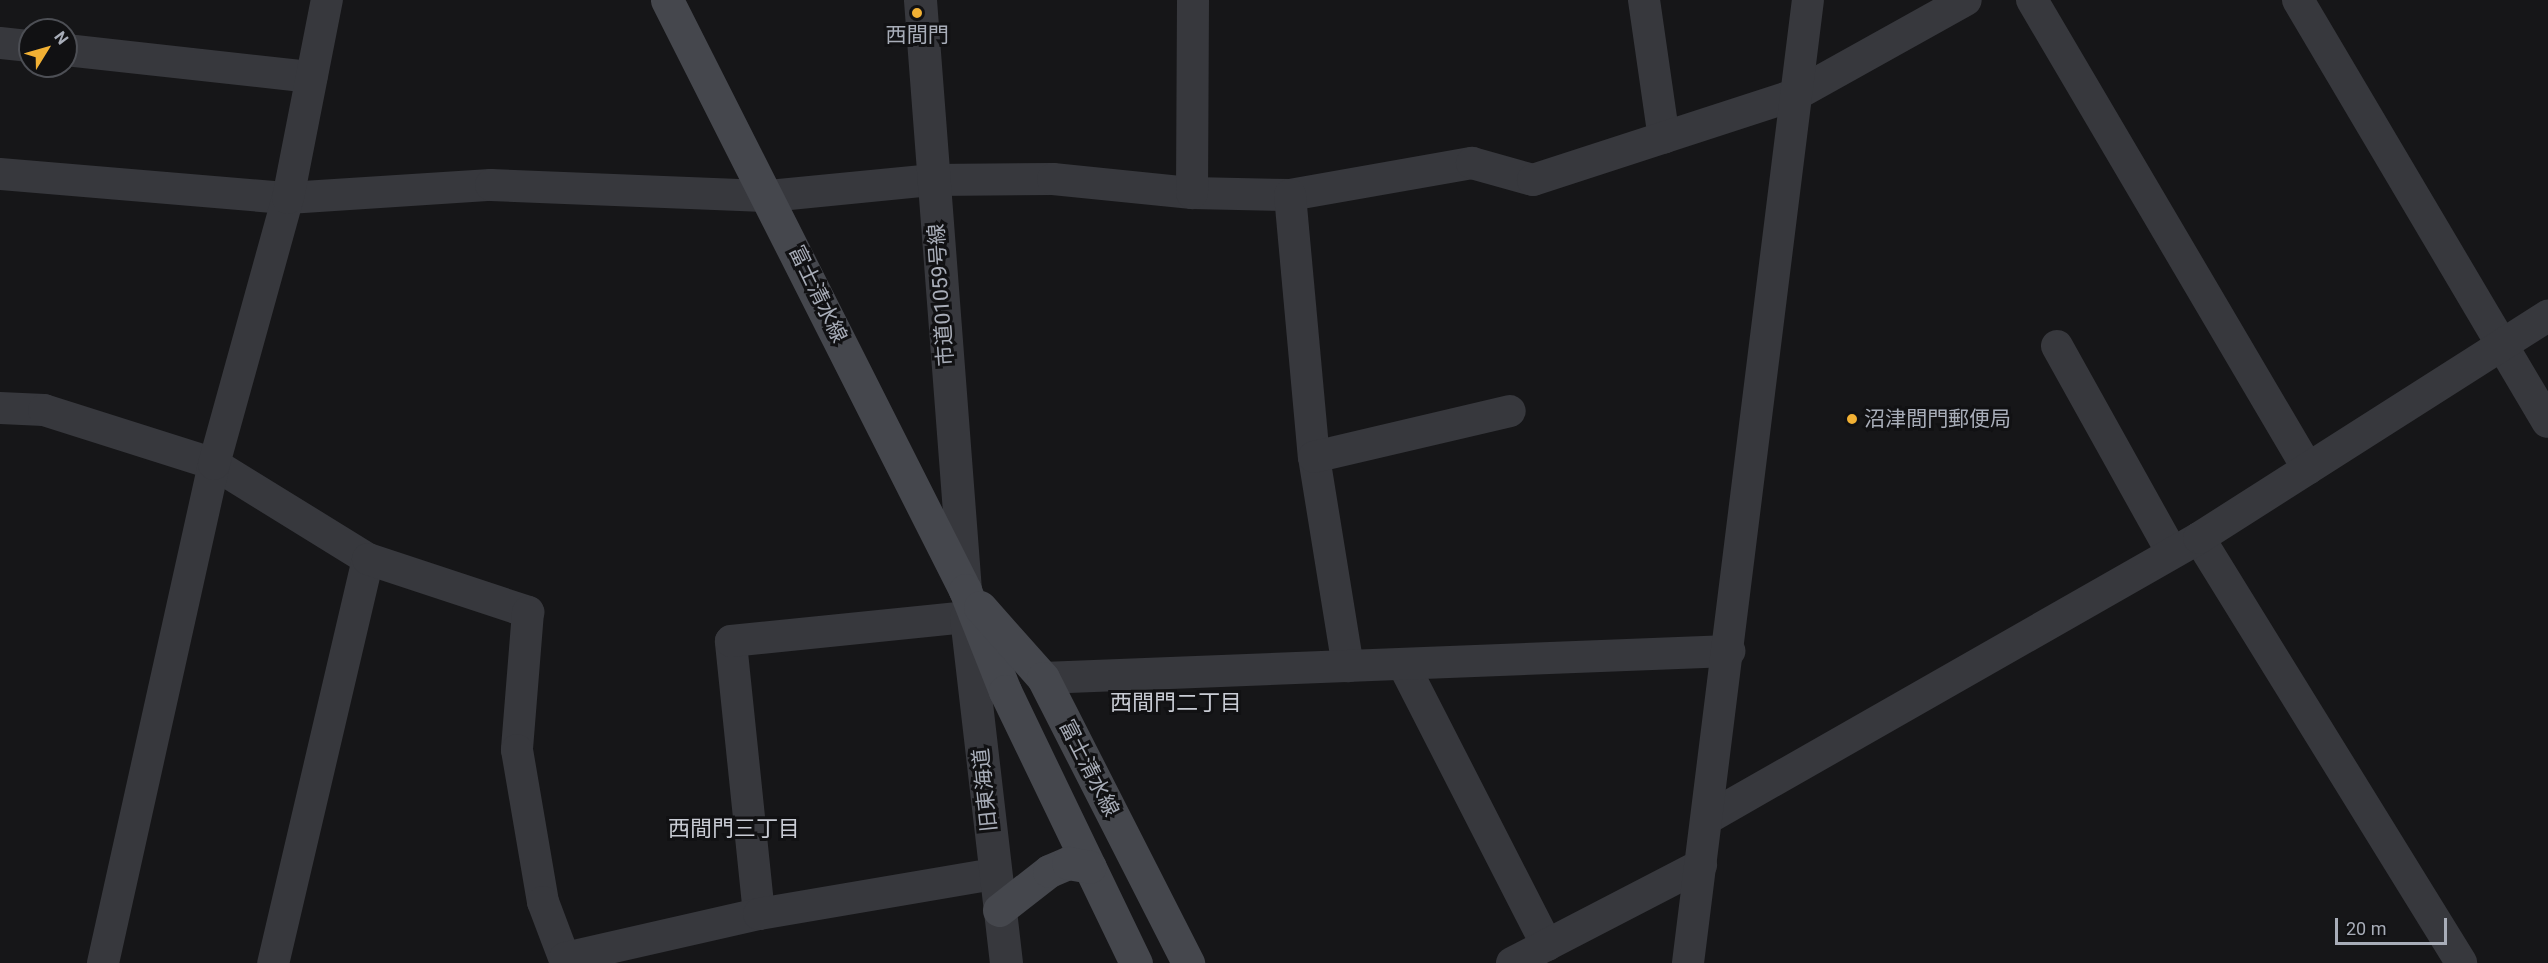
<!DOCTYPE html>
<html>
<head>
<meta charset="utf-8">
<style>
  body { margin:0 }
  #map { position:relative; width:2548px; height:963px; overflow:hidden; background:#161618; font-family:Roboto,"Noto Sans JP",sans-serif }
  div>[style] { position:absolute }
  .minor>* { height:32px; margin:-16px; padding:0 16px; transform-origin:16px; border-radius:16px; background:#37383d }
  .tertiary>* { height:33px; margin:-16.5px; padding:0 16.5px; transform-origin:16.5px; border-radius:16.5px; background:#37383d }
  .secondary>* { height:33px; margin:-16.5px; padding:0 16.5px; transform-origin:16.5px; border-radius:16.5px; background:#45474d }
  .dots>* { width:16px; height:16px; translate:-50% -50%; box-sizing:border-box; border:3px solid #111113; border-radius:50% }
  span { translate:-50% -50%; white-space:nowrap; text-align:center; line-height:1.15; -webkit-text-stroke:6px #111113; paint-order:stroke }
  .poi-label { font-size:21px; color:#a8adb8 }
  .left { translate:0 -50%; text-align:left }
  .street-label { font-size:21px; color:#a8adb8 }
  .neighbourhood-label { font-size:22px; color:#c9ccd4 }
  .north { position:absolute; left:18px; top:18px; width:60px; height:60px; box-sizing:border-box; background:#111113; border:2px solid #4d4f55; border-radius:50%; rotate:53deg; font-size:16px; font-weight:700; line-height:24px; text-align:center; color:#a8adb8 }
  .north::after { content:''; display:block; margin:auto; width:21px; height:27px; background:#f2b134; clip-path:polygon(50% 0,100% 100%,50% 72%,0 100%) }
  .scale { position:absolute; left:2335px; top:918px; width:112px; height:27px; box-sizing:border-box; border:3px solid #a8adb8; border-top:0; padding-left:8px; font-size:18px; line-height:21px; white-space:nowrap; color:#a8adb8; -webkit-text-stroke:4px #111113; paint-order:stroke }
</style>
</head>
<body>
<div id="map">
  <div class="minor">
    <div style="left:1644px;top:0;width:139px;rotate:81.8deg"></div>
    <div style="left:2032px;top:0;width:544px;rotate:59.52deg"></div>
    <div style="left:2298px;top:0;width:490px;rotate:59.4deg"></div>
    <div style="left:0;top:43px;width:30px;rotate:6deg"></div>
    <div style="left:66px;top:50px;width:247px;rotate:6.3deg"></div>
    <div style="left:0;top:174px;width:289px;rotate:4.8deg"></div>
    <div style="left:288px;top:198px;width:203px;rotate:-3.7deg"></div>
    <div style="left:491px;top:185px;width:278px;rotate:2.3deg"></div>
    <div style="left:769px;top:196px;width:165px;rotate:-5.6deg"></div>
    <div style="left:933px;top:180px;width:120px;rotate:-0.5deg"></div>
    <div style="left:1053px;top:179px;width:140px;rotate:5.8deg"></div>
    <div style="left:1192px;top:193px;width:98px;rotate:1.2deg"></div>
    <div style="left:1290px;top:195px;width:185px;rotate:-10deg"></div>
    <div style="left:1472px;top:163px;width:63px;rotate:15.6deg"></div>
    <div style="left:1533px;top:180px;width:278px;rotate:-18deg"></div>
    <div style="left:1797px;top:94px;width:193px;rotate:-29.1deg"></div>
    <div style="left:1192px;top:193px;width:193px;rotate:-89.7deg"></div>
    <div style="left:1290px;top:195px;width:263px;rotate:84.8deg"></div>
    <div style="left:1314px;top:457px;width:212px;rotate:80.8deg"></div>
    <div style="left:2057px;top:346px;width:235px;rotate:60.9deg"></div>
    <div style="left:0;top:408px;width:44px;rotate:2.6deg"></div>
    <div style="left:44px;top:410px;width:178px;rotate:17.6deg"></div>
    <div style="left:214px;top:464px;width:181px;rotate:31.7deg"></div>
    <div style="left:368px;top:559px;width:415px;rotate:103.2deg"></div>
    <div style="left:1314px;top:457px;width:201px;rotate:-13.2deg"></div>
    <div style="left:2199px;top:538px;width:499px;rotate:58.3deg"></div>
    <div style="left:368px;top:559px;width:169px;rotate:18.3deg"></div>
    <div style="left:528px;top:612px;width:138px;rotate:94.6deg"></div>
    <div style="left:517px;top:750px;width:154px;rotate:80.3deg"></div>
    <div style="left:543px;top:902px;width:65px;rotate:69.3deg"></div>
    <div style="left:1403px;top:664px;width:316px;rotate:62.9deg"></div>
    <div style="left:1043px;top:678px;width:687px;rotate:-2.25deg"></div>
    <div style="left:1708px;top:818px;width:565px;rotate:-29.69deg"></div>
    <div style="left:2199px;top:538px;width:414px;rotate:-32.5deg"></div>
    <div style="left:759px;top:914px;width:274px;rotate:-95.9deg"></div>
    <div style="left:731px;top:641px;width:236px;rotate:-5.8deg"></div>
    <div style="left:565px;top:958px;width:199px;rotate:-12.8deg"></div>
    <div style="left:759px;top:914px;width:238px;rotate:-9.7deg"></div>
    <div style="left:103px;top:963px;width:511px;rotate:-77.46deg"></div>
    <div style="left:214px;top:464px;width:276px;rotate:-74.5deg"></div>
    <div style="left:288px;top:198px;width:202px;rotate:-78.9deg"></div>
    <div style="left:1512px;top:963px;width:213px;rotate:-27.4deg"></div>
    <div style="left:1688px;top:963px;width:970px;rotate:-82.9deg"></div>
  </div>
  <div class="tertiary">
    <div style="left:920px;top:0;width:592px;rotate:85.64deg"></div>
    <div style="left:966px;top:617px;width:348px;rotate:83.4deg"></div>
  </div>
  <div class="secondary">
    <div style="left:667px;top:0;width:661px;rotate:63.2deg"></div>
    <div style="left:965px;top:590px;width:109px;rotate:68.4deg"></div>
    <div style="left:1005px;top:691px;width:302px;rotate:64.3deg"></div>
    <div style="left:980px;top:607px;width:95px;rotate:48.4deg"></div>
    <div style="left:1043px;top:678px;width:320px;rotate:63deg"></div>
    <div style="left:999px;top:910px;width:63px;rotate:-38deg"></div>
    <div style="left:1049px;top:871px;width:21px;rotate:-23deg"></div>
    <div style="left:1068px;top:863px;width:22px;rotate:10deg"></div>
  </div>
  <div class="dots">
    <div style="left:917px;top:13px;background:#f2b134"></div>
    <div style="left:1852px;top:419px;background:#f2b134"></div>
  </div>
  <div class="poi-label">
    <span style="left:917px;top:35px">西間門</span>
    <span class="left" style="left:1864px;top:419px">沼津間門郵便局</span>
  </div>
  <div class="street-label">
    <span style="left:818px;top:294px;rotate:64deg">富士清水線</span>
    <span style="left:941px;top:295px;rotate:-94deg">市道01059号線</span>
    <span style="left:1089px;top:768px;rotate:63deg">富士清水線</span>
    <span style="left:985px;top:790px;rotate:-96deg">旧東海道</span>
  </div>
  <div class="neighbourhood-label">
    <span style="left:1176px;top:703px">西間門二丁目</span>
    <span style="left:734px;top:829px">西間門三丁目</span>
  </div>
  <div class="north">N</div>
  <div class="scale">20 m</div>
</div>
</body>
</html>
